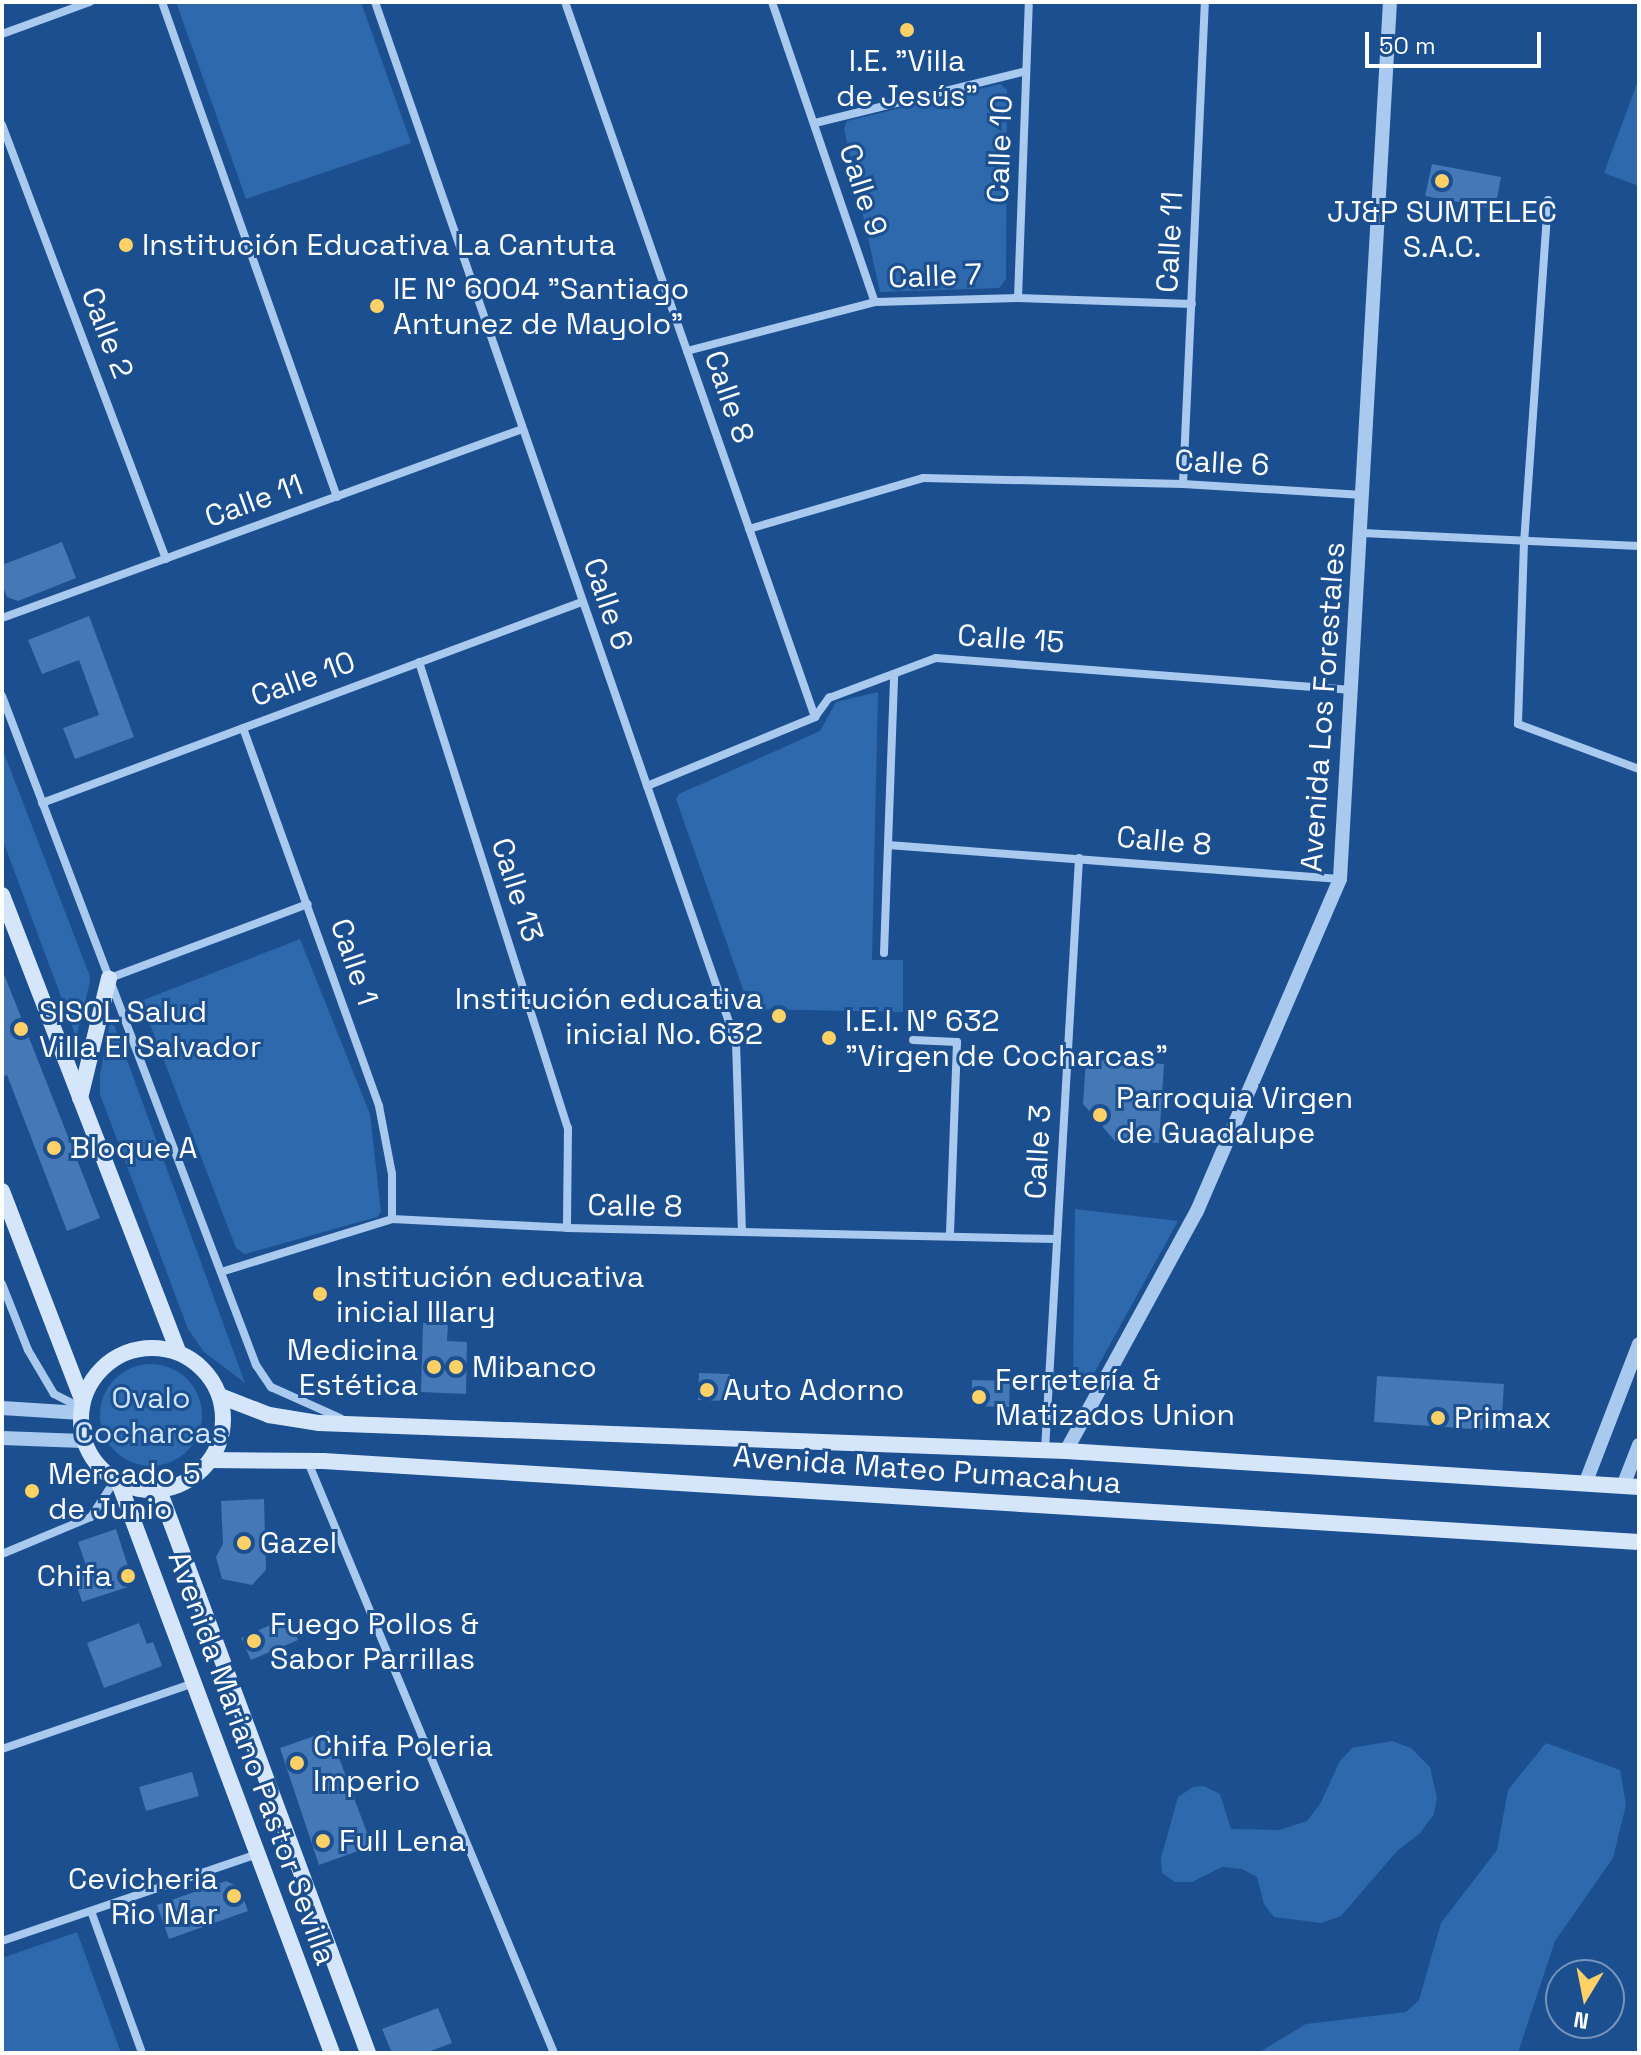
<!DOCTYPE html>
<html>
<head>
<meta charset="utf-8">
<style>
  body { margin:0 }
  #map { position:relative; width:1641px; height:2055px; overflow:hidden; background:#1b4f8f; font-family:"Space Grotesk",sans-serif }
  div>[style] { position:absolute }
  .green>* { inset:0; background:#2e69ad }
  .round { border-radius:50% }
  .building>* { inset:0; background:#4478b7 }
  .minor>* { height:8px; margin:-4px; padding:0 4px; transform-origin:4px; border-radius:4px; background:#a9c9ee }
  .tertiary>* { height:14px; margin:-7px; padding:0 7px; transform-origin:7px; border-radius:7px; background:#a9c9ee }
  .secondary>* { height:16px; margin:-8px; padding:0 8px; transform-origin:8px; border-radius:8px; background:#d6e6fa }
  .secondary>.ring { margin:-8px; padding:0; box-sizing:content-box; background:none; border:16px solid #d6e6fa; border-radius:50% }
  .dots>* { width:22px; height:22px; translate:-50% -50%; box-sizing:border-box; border:4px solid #1b4f8f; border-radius:50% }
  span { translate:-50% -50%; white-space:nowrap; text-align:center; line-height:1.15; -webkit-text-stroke:6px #1b4f8f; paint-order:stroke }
  .poi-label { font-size:30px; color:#fff }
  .left { translate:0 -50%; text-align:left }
  .right { translate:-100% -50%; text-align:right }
  .street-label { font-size:30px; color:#fff }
  .park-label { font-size:30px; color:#cfe3fa }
  .frame { position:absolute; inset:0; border:4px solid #fff; pointer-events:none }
  .north { position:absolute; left:1545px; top:1959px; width:80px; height:80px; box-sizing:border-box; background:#1b4f8f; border:2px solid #7695bc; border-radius:50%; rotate:190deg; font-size:22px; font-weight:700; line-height:32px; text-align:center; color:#fff }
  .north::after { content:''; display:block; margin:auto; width:28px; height:36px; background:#ffd166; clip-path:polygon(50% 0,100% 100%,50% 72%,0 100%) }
  .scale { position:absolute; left:1365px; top:32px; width:176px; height:36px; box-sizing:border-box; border:4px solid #fff; border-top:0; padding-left:10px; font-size:24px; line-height:28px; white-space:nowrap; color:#fff; -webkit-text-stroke:6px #1b4f8f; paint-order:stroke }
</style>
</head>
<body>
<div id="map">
  <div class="green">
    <div style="clip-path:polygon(176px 2px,361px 2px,411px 143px,246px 199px)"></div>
    <div style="clip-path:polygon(1639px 78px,1639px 186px,1604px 173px)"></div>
    <div style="clip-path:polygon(1000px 84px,1007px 90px,1006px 279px,999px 288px,880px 292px,844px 129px,847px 121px)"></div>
    <div style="clip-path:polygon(878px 692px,872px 960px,903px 960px,903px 1012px,750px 1009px,676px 799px,679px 794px,820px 731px,836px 702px)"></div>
    <div style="clip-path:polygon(2px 748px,89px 974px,90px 982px,76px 1037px,2px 838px)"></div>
    <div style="clip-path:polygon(300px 939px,370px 1114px,381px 1212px,377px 1217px,245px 1254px,236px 1248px,141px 1001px)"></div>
    <div style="clip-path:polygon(111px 1016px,245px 1383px,204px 1352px,188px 1329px,100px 1094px,100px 1075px)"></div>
    <div style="clip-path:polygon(1075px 1209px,1178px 1221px,1087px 1386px,1073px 1388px)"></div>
    <div class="round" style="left:100px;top:1364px;width:102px;height:102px"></div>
    <div style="clip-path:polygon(1392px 1741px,1411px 1748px,1430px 1767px,1437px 1798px,1434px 1814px,1420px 1833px,1397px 1851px,1341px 1916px,1321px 1923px,1274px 1917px,1264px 1904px,1257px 1877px,1242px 1869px,1222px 1867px,1192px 1882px,1175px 1882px,1162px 1873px,1161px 1858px,1178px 1797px,1193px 1787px,1204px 1786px,1220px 1794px,1231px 1829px,1279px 1830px,1307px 1821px,1320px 1804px,1340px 1761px,1352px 1748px)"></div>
    <div style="clip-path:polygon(1546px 1743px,1620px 1770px,1626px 1805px,1613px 1858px,1555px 1941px,1518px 2053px,1258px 2053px,1306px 2024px,1406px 2012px,1419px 2000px,1441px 1923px,1497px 1850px,1508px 1790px)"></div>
    <div style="clip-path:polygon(77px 1932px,121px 2053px,2px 2053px,2px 1958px)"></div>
  </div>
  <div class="building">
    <div style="clip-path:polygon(1432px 164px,1501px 177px,1495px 209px,1425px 196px)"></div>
    <div style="clip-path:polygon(62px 542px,76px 578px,18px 601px,7px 597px,2px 584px,2px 565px)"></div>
    <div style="clip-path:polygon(89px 616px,134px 737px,75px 759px,63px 728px,99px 715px,79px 660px,42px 674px,28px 640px)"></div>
    <div style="clip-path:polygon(2px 969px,100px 1218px,67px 1231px,7px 1075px,2px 1077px)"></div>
    <div style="clip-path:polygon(1086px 1059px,1164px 1064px,1159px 1143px,1115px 1141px,1083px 1104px)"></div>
    <div style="clip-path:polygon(423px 1323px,448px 1323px,447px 1341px,467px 1342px,466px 1394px,421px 1392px)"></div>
    <div style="clip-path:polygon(699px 1373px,730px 1374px,728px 1401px,698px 1400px)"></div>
    <div style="clip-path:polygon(1377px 1376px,1504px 1384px,1501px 1431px,1374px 1422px)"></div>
    <div style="clip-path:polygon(972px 1380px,1010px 1381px,1009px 1407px,971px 1406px)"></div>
    <div style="clip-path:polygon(264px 1499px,266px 1570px,252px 1585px,222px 1579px,216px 1557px,223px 1544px,221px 1501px)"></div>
    <div style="clip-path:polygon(116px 1529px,134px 1585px,82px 1602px,75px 1579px,89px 1574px,78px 1542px)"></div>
    <div style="clip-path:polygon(288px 1617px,298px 1640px,251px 1660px,241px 1638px)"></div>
    <div style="clip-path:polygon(139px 1623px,147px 1644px,153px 1642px,162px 1666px,104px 1688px,87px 1643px)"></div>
    <div style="clip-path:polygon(329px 1731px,372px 1846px,319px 1865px,280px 1748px)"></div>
    <div style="clip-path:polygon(192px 1772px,199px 1796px,146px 1811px,139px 1787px)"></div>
    <div style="clip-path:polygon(226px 1881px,239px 1887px,248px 1911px,169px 1939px,157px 1905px)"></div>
    <div style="clip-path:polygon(438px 2008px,452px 2043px,425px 2053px,392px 2053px,382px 2029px)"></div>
  </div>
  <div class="minor">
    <div style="left:162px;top:2px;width:525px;rotate:70.53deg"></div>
    <div style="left:375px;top:2px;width:1101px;rotate:70.86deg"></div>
    <div style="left:736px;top:1042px;width:190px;rotate:88.2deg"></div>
    <div style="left:565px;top:2px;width:757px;rotate:70.73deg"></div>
    <div style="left:772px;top:2px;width:317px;rotate:71.1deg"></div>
    <div style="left:2px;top:34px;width:94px;rotate:-20deg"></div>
    <div style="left:815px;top:123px;width:217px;rotate:-13.8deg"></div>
    <div style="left:2px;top:125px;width:464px;rotate:69.3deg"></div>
    <div style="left:1548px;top:200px;width:343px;rotate:94deg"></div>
    <div style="left:1524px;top:542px;width:182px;rotate:91.9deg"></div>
    <div style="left:1518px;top:724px;width:129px;rotate:20.4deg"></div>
    <div style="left:1018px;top:298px;width:296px;rotate:-87.9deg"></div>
    <div style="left:687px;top:351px;width:194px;rotate:-14.6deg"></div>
    <div style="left:875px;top:302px;width:143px;rotate:-1.6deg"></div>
    <div style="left:1018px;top:298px;width:174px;rotate:2deg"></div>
    <div style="left:1183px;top:484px;width:483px;rotate:-87.4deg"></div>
    <div style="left:749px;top:529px;width:181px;rotate:-16.3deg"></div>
    <div style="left:923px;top:478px;width:260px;rotate:1.3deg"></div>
    <div style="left:1183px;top:484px;width:180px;rotate:3.5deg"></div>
    <div style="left:1362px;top:533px;width:277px;rotate:2.7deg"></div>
    <div style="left:2px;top:618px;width:553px;rotate:-19.97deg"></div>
    <div style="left:419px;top:662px;width:489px;rotate:72.3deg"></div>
    <div style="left:568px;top:1128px;width:100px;rotate:90.6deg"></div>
    <div style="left:2px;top:696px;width:716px;rotate:69.21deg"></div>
    <div style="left:256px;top:1365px;width:27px;rotate:56deg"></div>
    <div style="left:271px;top:1387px;width:76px;rotate:24.2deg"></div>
    <div style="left:243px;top:728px;width:402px;rotate:70.2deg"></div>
    <div style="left:379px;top:1106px;width:69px;rotate:79.2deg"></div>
    <div style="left:392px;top:1174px;width:45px;rotate:90deg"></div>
    <div style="left:647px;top:786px;width:182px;rotate:-22.3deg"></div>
    <div style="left:815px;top:717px;width:24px;rotate:-54deg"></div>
    <div style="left:829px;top:698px;width:114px;rotate:-20.5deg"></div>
    <div style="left:936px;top:658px;width:417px;rotate:4.4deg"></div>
    <div style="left:42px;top:803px;width:576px;rotate:-20.42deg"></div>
    <div style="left:888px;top:845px;width:453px;rotate:4.3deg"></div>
    <div style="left:884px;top:953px;width:279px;rotate:-87.9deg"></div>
    <div style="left:110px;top:978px;width:211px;rotate:-20.5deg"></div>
    <div style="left:913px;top:1040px;width:44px;rotate:2.6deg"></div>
    <div style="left:957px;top:1042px;width:194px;rotate:92.1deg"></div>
    <div style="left:221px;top:1272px;width:179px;rotate:-17.2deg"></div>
    <div style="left:392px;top:1219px;width:175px;rotate:2.9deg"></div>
    <div style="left:567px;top:1228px;width:490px;rotate:1.3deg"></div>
    <div style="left:2px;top:1284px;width:71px;rotate:68.5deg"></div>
    <div style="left:28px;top:1350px;width:51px;rotate:59.4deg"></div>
    <div style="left:54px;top:1394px;width:30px;rotate:27deg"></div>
    <div style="left:1045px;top:1450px;width:593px;rotate:-86.71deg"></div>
    <div style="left:308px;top:1462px;width:640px;rotate:67.4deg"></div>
    <div style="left:2px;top:1554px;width:96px;rotate:-22.6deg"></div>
    <div style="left:91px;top:1517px;width:44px;rotate:-57deg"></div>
    <div style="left:2px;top:1749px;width:203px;rotate:-19deg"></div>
    <div style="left:91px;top:1911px;width:151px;rotate:70.2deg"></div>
    <div style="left:2px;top:1941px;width:269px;rotate:-18.8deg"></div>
  </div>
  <div class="tertiary">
    <div style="left:2px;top:1408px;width:79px;rotate:3.6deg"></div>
    <div style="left:2px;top:1438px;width:81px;rotate:2.1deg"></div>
    <div style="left:1066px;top:1451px;width:273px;rotate:-61.4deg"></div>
    <div style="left:1197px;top:1211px;width:361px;rotate:-66.7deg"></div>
    <div style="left:1340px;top:879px;width:878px;rotate:-86.74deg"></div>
    <div style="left:1585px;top:1484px;width:150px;rotate:-68.9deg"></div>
    <div style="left:1623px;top:1486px;width:44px;rotate:-68.7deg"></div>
  </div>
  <div class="secondary">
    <div style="left:2px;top:895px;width:490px;rotate:68.9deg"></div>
    <div style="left:80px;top:1098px;width:123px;rotate:-76.4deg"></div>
    <div style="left:2px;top:1191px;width:223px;rotate:69deg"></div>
    <div class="ring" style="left:81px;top:1348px;width:126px;height:126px"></div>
    <div style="left:220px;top:1396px;width:53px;rotate:21.2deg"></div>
    <div style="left:269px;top:1415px;width:51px;rotate:9.1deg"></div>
    <div style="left:319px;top:1423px;width:748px;rotate:2.15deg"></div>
    <div style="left:1066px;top:1451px;width:574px;rotate:3.6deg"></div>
    <div style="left:211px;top:1460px;width:112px;rotate:0.5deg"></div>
    <div style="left:323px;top:1461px;width:1318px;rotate:3.52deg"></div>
    <div style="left:119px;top:1483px;width:608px;rotate:69.51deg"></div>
    <div style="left:159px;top:1490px;width:601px;rotate:69.63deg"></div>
  </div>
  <div class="dots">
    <div style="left:907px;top:30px;background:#ffd166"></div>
    <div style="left:1442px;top:181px;background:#ffd166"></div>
    <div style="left:126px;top:245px;background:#ffd166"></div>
    <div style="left:377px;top:306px;background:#ffd166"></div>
    <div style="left:779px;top:1016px;background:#ffd166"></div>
    <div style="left:21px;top:1029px;background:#ffd166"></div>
    <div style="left:829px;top:1038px;background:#ffd166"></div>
    <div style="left:1100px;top:1115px;background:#ffd166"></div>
    <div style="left:54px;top:1148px;background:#ffd166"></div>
    <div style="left:320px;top:1294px;background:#ffd166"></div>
    <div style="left:434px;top:1367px;background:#ffd166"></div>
    <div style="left:456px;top:1367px;background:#ffd166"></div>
    <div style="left:707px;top:1390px;background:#ffd166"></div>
    <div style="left:979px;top:1397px;background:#ffd166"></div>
    <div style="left:1438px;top:1418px;background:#ffd166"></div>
    <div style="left:32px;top:1491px;background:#ffd166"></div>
    <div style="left:244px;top:1543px;background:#ffd166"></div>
    <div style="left:128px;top:1576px;background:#ffd166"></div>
    <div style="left:254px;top:1641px;background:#ffd166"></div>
    <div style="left:297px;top:1763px;background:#ffd166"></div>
    <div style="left:323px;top:1841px;background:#ffd166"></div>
    <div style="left:234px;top:1896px;background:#ffd166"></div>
  </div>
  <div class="poi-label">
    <span style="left:907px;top:78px">I.E. "Villa<br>de Jesús"</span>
    <span style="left:1442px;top:229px">JJ&amp;P SUMTELEC<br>S.A.C.</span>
    <span class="left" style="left:142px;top:245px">Institución Educativa La Cantuta</span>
    <span class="left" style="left:393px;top:306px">IE N° 6004 "Santiago<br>Antunez de Mayolo"</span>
    <span class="right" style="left:763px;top:1016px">Institución educativa<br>inicial No. 632</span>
    <span class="left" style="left:39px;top:1029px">SISOL Salud<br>Villa El Salvador</span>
    <span class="left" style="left:845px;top:1038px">I.E.I. N° 632<br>"Virgen de Cocharcas"</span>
    <span class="left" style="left:1116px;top:1115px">Parroquia Virgen<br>de Guadalupe</span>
    <span class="left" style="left:70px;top:1148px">Bloque A</span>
    <span class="left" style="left:336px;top:1294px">Institución educativa<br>inicial Illary</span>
    <span class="right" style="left:418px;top:1367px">Medicina<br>Estética</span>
    <span class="left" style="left:472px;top:1367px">Mibanco</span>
    <span class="left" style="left:995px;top:1397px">Ferretería &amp;<br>Matizados Union</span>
    <span class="left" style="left:723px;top:1390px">Auto Adorno</span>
    <span class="left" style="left:1454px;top:1418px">Primax</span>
    <span class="left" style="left:48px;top:1491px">Mercado 5<br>de Junio</span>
    <span class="left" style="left:260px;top:1543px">Gazel</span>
    <span class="right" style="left:112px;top:1576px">Chifa</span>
    <span class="left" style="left:270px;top:1641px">Fuego Pollos &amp;<br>Sabor Parrillas</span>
    <span class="left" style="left:313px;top:1763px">Chifa Poleria<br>Imperio</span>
    <span class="left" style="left:339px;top:1841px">Full Lena</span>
    <span class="right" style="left:218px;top:1896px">Cevicheria<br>Rio Mar</span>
  </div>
  <div class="street-label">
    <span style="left:1000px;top:149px;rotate:-88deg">Calle 10</span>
    <span style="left:863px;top:190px;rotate:72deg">Calle 9</span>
    <span style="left:1170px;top:242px;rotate:-87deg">Calle 11</span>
    <span style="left:935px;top:276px;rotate:-2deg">Calle 7</span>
    <span style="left:107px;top:333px;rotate:69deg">Calle 2</span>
    <span style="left:729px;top:397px;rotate:71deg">Calle 8</span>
    <span style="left:1222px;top:463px;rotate:3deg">Calle 6</span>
    <span style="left:254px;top:501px;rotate:-20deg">Calle 11</span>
    <span style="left:608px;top:604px;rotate:71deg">Calle 6</span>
    <span style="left:1011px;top:639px;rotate:4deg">Calle 15</span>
    <span style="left:303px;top:679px;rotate:-20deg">Calle 10</span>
    <span style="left:1323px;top:707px;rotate:-86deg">Avenida Los Forestales</span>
    <span style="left:1164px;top:841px;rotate:5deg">Calle 8</span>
    <span style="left:517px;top:890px;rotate:72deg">Calle 13</span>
    <span style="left:354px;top:962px;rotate:71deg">Calle 1</span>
    <span style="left:1038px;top:1152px;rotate:-87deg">Calle 3</span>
    <span style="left:635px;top:1206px;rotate:1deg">Calle 8</span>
    <span style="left:927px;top:1470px;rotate:4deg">Avenida Mateo Pumacahua</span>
    <span style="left:252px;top:1758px;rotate:70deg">Avenida Mariano Pastor Sevilla</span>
  </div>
  <div class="park-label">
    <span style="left:151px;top:1415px">Ovalo<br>Cocharcas</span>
  </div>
  <div class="frame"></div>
  <div class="north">N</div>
  <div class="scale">50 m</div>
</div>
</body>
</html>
